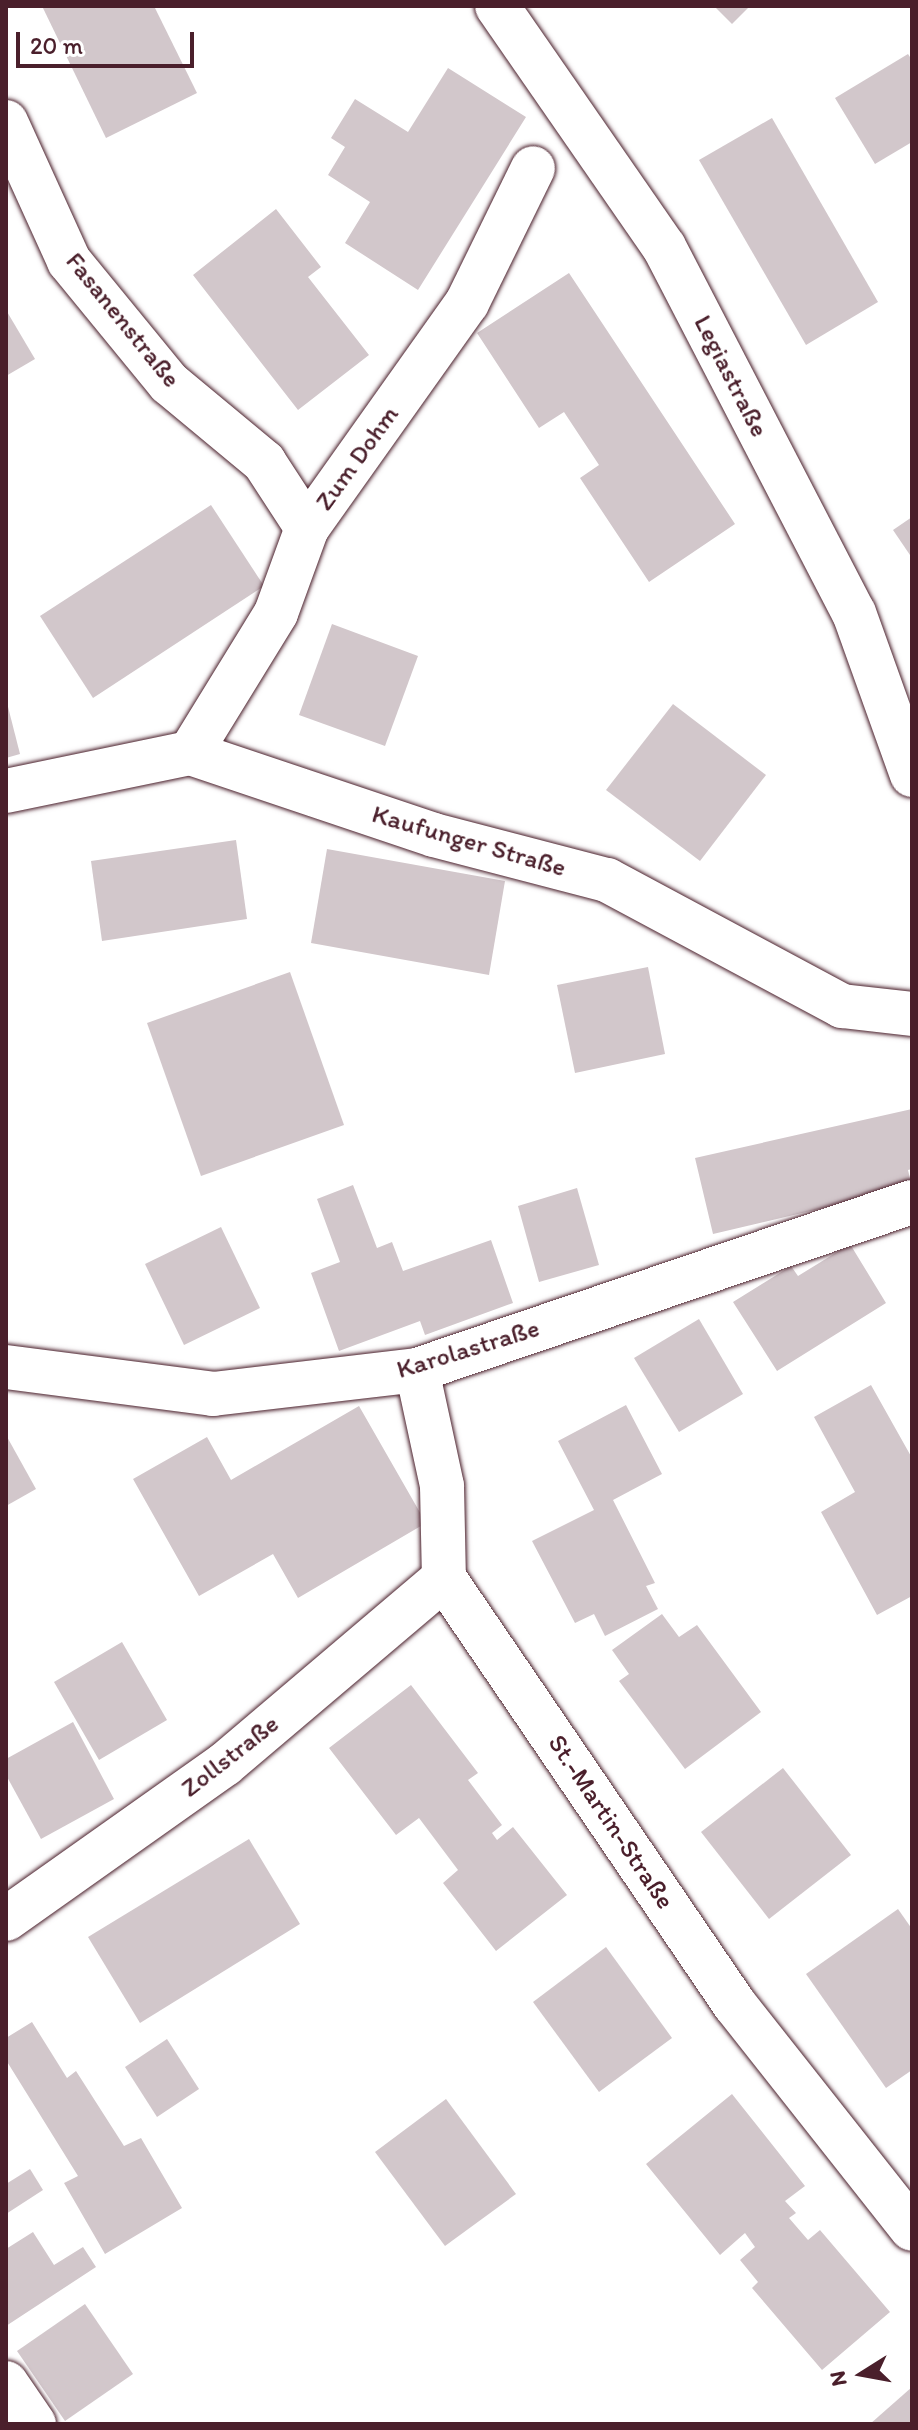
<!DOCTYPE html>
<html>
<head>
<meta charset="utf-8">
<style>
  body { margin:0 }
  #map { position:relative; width:918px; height:2430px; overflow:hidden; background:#fff; font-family:Itim,sans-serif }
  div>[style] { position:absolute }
  .building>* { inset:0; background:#d2c7cb }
  .roads { filter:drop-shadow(0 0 2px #4a1f2b) drop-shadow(0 0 2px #4a1f2b) }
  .street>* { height:44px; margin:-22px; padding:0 22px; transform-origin:22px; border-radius:22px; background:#fff }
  span { translate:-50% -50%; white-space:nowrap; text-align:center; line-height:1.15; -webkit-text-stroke:7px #fff; paint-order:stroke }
  .street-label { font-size:26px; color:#4a1f2b }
  .frame { position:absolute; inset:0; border:8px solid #4a1f2b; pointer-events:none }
  .north { position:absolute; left:822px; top:2334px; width:80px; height:80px; -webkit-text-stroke:6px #fff; paint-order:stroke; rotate:259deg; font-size:22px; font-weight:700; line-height:32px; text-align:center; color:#4a1f2b }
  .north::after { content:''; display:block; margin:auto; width:28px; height:36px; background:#4a1f2b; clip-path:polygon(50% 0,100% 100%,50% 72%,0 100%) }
  .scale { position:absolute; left:16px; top:32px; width:178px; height:36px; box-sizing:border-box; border:4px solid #4a1f2b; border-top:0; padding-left:10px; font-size:24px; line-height:28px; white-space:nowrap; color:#4a1f2b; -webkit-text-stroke:6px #fff; paint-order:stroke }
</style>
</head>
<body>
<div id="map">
  <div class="building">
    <div style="clip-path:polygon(42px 6px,154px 6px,197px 93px,106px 138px)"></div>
    <div style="clip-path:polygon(714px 6px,750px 6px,732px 24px)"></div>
    <div style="clip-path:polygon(908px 54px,912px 60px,912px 142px,875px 164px,835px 98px)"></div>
    <div style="clip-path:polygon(448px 68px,526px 117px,418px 290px,345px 243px,370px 202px,328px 175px,345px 147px,331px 138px,355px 99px,408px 132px)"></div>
    <div style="clip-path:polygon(772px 118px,878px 302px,806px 345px,699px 160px)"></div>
    <div style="clip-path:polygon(276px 209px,321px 267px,308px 277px,369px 355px,298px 410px,193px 275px)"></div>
    <div style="clip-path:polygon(569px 273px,735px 524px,649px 582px,580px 478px,599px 465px,564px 412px,539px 428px,477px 333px)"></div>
    <div style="clip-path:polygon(6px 310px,35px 359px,6px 376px)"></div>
    <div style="clip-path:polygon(211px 505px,264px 586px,93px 698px,40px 616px)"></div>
    <div style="clip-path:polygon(912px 517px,912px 558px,893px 530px)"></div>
    <div style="clip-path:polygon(332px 624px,418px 656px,385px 746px,299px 715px)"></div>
    <div style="clip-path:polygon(6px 699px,20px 754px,6px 758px)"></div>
    <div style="clip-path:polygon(673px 704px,766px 775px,700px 861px,606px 790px)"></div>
    <div style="clip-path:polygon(236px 840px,247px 919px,102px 941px,91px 861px)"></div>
    <div style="clip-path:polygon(327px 849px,505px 881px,489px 975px,311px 943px)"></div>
    <div style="clip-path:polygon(648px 967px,665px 1054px,575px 1073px,557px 985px)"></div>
    <div style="clip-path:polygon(290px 972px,344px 1125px,201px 1176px,147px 1023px)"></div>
    <div style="clip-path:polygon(912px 1109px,912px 1169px,908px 1170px,912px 1187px,713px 1234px,695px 1158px)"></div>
    <div style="clip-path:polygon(353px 1185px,377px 1248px,392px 1242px,403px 1271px,491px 1240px,513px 1303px,425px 1335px,420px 1321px,339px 1351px,311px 1273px,340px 1262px,317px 1199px)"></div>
    <div style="clip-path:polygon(577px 1188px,599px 1265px,539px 1282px,518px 1206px)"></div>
    <div style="clip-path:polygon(221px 1227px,260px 1308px,184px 1345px,145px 1264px)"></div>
    <div style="clip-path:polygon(850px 1244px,886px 1303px,777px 1371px,733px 1302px,791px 1266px,798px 1276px)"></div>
    <div style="clip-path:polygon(699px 1319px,743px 1394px,679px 1432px,634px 1358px)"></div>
    <div style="clip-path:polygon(871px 1385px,912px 1458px,912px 1596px,877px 1615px,821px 1512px,855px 1492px,814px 1417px)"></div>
    <div style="clip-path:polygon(626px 1405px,662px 1474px,613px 1500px,655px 1583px,646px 1586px,658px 1609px,605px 1636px,594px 1614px,575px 1623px,532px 1541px,594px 1510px,558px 1441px)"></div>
    <div style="clip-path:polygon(359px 1406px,426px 1523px,298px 1598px,273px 1554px,199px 1596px,133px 1479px,207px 1437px,231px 1480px)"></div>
    <div style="clip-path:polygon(6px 1435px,36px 1489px,6px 1506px)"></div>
    <div style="clip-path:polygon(662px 1614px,679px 1637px,697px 1625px,761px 1712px,685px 1769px,619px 1681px,629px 1674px,612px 1650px)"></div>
    <div style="clip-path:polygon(122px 1642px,167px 1720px,99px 1760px,54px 1682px)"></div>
    <div style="clip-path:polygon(411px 1685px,478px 1773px,468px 1780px,502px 1825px,492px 1833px,497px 1840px,513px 1827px,567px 1895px,496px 1951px,443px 1883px,458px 1870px,419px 1818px,396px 1835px,329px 1748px)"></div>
    <div style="clip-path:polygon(73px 1722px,114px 1799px,41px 1839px,6px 1775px,6px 1759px)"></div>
    <div style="clip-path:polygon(783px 1768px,851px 1855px,769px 1919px,701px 1832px)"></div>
    <div style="clip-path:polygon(249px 1839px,300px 1924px,140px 2023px,88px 1937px)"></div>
    <div style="clip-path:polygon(898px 1909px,912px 1929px,912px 2070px,886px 2088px,806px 1974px)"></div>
    <div style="clip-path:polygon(606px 1947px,672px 2038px,599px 2092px,533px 2002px)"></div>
    <div style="clip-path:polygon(32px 2022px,67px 2078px,76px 2071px,124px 2146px,141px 2138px,182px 2208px,105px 2254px,64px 2183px,78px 2176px,6px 2060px,6px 2038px)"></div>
    <div style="clip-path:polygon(167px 2039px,199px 2089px,157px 2117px,125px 2067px)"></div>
    <div style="clip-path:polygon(732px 2094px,805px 2186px,785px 2201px,796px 2213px,789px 2218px,808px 2240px,820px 2230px,890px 2312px,822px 2370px,752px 2288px,758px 2282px,740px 2260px,755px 2247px,745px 2233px,720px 2255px,646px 2164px)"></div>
    <div style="clip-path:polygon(446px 2099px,516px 2194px,445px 2246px,375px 2152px)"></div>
    <div style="clip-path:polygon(30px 2169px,43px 2190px,6px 2214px,6px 2184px)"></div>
    <div style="clip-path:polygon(33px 2232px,54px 2265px,83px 2247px,96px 2267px,6px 2326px,6px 2249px)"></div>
    <div style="clip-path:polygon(85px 2304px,133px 2374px,65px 2421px,17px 2351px)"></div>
    <div style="clip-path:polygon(912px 2387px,912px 2424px,870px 2424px)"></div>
  </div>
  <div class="roads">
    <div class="street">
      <div style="left:497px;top:6px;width:293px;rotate:55.3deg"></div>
      <div style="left:664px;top:247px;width:412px;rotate:62.6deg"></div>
      <div style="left:854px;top:613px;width:172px;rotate:70.3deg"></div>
      <div style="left:6px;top:122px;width:153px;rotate:65.6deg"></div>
      <div style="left:69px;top:261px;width:158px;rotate:50.7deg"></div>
      <div style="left:169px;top:383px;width:124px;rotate:39.7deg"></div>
      <div style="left:264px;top:462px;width:79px;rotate:56.9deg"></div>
      <div style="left:190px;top:753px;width:164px;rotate:-58.4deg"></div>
      <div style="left:276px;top:613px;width:90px;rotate:-70deg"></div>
      <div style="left:307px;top:528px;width:276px;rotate:-54.6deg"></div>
      <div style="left:467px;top:303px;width:150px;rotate:-63.9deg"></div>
      <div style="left:6px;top:791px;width:188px;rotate:-11.7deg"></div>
      <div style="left:190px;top:753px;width:257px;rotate:18.6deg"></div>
      <div style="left:434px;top:835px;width:179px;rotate:14.6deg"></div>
      <div style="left:607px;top:880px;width:267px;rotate:28.2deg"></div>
      <div style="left:842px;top:1006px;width:70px;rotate:6.5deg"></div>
      <div style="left:6px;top:1367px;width:209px;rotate:7.4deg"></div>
      <div style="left:213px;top:1394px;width:205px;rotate:-6.7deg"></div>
      <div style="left:417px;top:1370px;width:523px;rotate:-18.75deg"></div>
      <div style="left:417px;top:1370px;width:119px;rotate:77.8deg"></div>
      <div style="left:442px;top:1486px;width:92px;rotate:88.8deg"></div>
      <div style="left:444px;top:1578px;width:517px;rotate:55.73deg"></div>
      <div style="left:735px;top:2005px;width:285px;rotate:51.7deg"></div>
      <div style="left:6px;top:1919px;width:268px;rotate:-35.3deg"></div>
      <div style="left:225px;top:1764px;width:287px;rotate:-40.3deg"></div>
      <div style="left:6px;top:2383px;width:50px;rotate:55.7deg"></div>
    </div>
  </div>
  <div class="street-label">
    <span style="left:123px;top:320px;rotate:51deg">Fasanenstraße</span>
    <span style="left:731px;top:376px;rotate:63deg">Legiastraße</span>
    <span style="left:357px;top:458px;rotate:-54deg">Zum Dohm</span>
    <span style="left:469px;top:841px;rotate:16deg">Kaufunger Straße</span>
    <span style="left:468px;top:1349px;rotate:-17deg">Karolastraße</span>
    <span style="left:230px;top:1756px;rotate:-38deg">Zollstraße</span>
    <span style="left:611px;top:1822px;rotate:56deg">St.-Martin-Straße</span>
  </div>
  <div class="frame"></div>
  <div class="north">N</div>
  <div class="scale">20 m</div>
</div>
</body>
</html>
